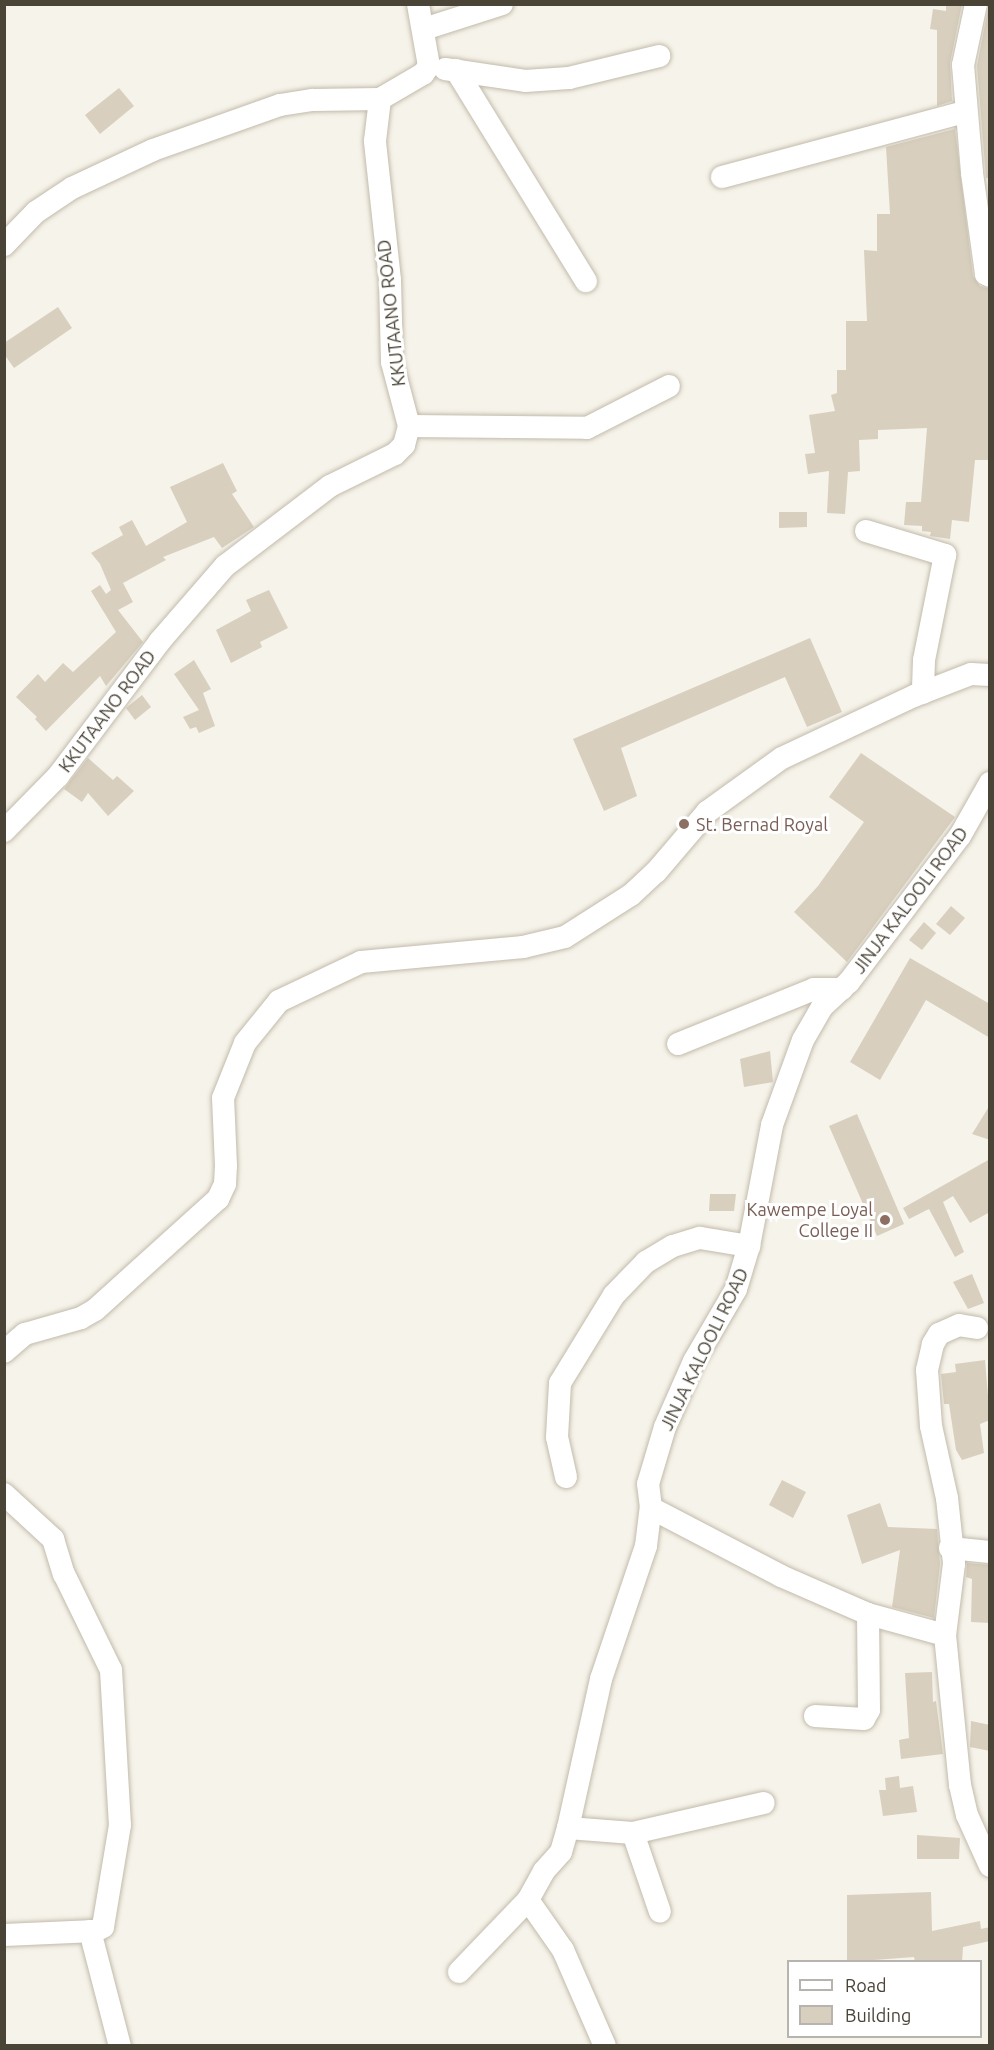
<!DOCTYPE html>
<html>
<head>
<meta charset="utf-8">
<style>
  body { margin:0 }
  #map { position:relative; width:994px; height:2050px; overflow:hidden; background:#f6f3ea; font-family:Ubuntu,sans-serif }
  div>[style] { position:absolute }
  .building>* { inset:0; background:#d8cfbe }
  .roads { filter:drop-shadow(0 0 2px #c2bbab) drop-shadow(0 0 2px #c2bbab) }
  .minor>* { height:22px; margin:-11px; padding:0 11px; transform-origin:11px; border-radius:11px; background:#fff }
  .dots>* { width:16px; height:16px; translate:-50% -50%; box-sizing:border-box; border:3px solid #fff; border-radius:50% }
  span { translate:-50% -50%; white-space:nowrap; text-align:center; line-height:1.15; -webkit-text-stroke:6px #fff; paint-order:stroke }
  .street-label { font-size:18px; color:#4a4437 }
  .education-label { font-size:18px; color:#785e54 }
  .left { translate:0 -50%; text-align:left }
  .right { translate:-100% -50%; text-align:right }
  .frame { position:absolute; inset:0; border:6px solid #4a4437; pointer-events:none }
  .legend { position:absolute; left:787px; top:1960px; width:195px; height:78px; box-sizing:border-box; background:#fff; border:2px solid #b7b4af; margin:0; padding:8px 10px; list-style:none; font-size:18px; color:#4a4437 }
  .legend li { display:flex; align-items:center; gap:12px; height:30px }
  .legend b { width:30px; border:2px solid #b7b4af }
</style>
</head>
<body>
<div id="map">
  <div class="building">
    <div style="clip-path:polygon(946px 4px,962px 4px,950px 63px,952px 101px,937px 106px,937px 30px,930px 29px,933px 9px,946px 11px)"></div>
    <div style="clip-path:polygon(989px 4px,990px 4px,990px 178px,986px 178px,977px 66px)"></div>
    <div style="clip-path:polygon(119px 88px,134px 106px,100px 134px,85px 115px)"></div>
    <div style="clip-path:polygon(955px 129px,973px 276px,980px 286px,990px 289px,990px 460px,975px 460px,969px 522px,952px 520px,950px 539px,930px 536px,931px 532px,922px 531px,922px 526px,904px 525px,906px 502px,921px 502px,927px 428px,878px 430px,878px 439px,859px 440px,860px 471px,848px 472px,845px 514px,827px 513px,829px 471px,808px 474px,805px 454px,815px 453px,809px 415px,835px 411px,831px 395px,837px 393px,837px 370px,846px 370px,846px 321px,867px 321px,864px 250px,877px 251px,877px 214px,890px 214px,886px 147px)"></div>
    <div style="clip-path:polygon(58px 307px,72px 328px,14px 368px,4px 354px,4px 343px)"></div>
    <div style="clip-path:polygon(223px 463px,237px 491px,232px 494px,254px 527px,222px 548px,214px 537px,163px 557px,166px 560px,123px 583px,133px 602px,118px 610px,143px 642px,106px 686px,100px 676px,46px 731px,35px 719px,37px 717px,16px 697px,38px 674px,45px 682px,63px 663px,73px 672px,116px 632px,91px 591px,100px 585px,106px 594px,111px 590px,100px 564px,91px 553px,123px 535px,119px 527px,132px 520px,146px 546px,187px 522px,170px 487px)"></div>
    <div style="clip-path:polygon(779px 512px,807px 512px,807px 527px,779px 528px)"></div>
    <div style="clip-path:polygon(269px 590px,288px 628px,260px 642px,262px 647px,231px 663px,216px 630px,251px 611px,246px 600px)"></div>
    <div style="clip-path:polygon(810px 638px,842px 712px,807px 727px,785px 677px,621px 748px,637px 796px,604px 811px,573px 739px)"></div>
    <div style="clip-path:polygon(194px 660px,211px 689px,203px 693px,215px 726px,199px 733px,196px 727px,190px 729px,183px 717px,199px 710px,174px 674px)"></div>
    <div style="clip-path:polygon(142px 695px,151px 707px,135px 720px,126px 708px)"></div>
    <div style="clip-path:polygon(861px 753px,955px 817px,847px 962px,794px 912px,818px 886px,864px 822px,829px 797px)"></div>
    <div style="clip-path:polygon(88px 758px,113px 780px,117px 776px,134px 791px,108px 816px,88px 793px,82px 802px,64px 789px)"></div>
    <div style="clip-path:polygon(951px 906px,965px 918px,950px 935px,936px 924px)"></div>
    <div style="clip-path:polygon(924px 922px,936px 933px,922px 950px,909px 940px)"></div>
    <div style="clip-path:polygon(910px 958px,990px 1004px,990px 1038px,926px 1000px,880px 1080px,850px 1062px)"></div>
    <div style="clip-path:polygon(770px 1051px,773px 1082px,744px 1087px,740px 1059px)"></div>
    <div style="clip-path:polygon(990px 1105px,990px 1140px,972px 1134px)"></div>
    <div style="clip-path:polygon(857px 1114px,904px 1224px,877px 1236px,829px 1126px)"></div>
    <div style="clip-path:polygon(990px 1159px,990px 1212px,970px 1223px,953px 1196px,943px 1202px,964px 1252px,955px 1257px,929px 1209px,909px 1219px,903px 1208px)"></div>
    <div style="clip-path:polygon(710px 1194px,736px 1194px,734px 1211px,709px 1211px)"></div>
    <div style="clip-path:polygon(972px 1274px,984px 1303px,968px 1309px,953px 1282px)"></div>
    <div style="clip-path:polygon(985px 1360px,990px 1420px,980px 1424px,984px 1453px,962px 1460px,956px 1450px,949px 1404px,944px 1404px,941px 1374px,956px 1372px,955px 1364px)"></div>
    <div style="clip-path:polygon(782px 1480px,806px 1492px,793px 1518px,769px 1505px)"></div>
    <div style="clip-path:polygon(880px 1503px,888px 1527px,937px 1529px,940px 1564px,934px 1618px,892px 1607px,900px 1550px,862px 1564px,847px 1515px)"></div>
    <div style="clip-path:polygon(967px 1563px,990px 1565px,990px 1623px,971px 1622px,972px 1579px,966px 1577px)"></div>
    <div style="clip-path:polygon(932px 1672px,933px 1702px,936px 1701px,943px 1754px,901px 1759px,899px 1740px,909px 1738px,905px 1673px)"></div>
    <div style="clip-path:polygon(971px 1721px,990px 1725px,990px 1751px,970px 1747px)"></div>
    <div style="clip-path:polygon(899px 1776px,900px 1788px,913px 1786px,917px 1812px,883px 1816px,879px 1790px,886px 1790px,885px 1778px)"></div>
    <div style="clip-path:polygon(917px 1835px,960px 1838px,959px 1859px,917px 1859px)"></div>
    <div style="clip-path:polygon(931px 1892px,932px 1931px,980px 1921px,981px 1929px,990px 1927px,990px 1941px,963px 1947px,962px 1962px,915px 1962px,914px 1957px,847px 1962px,847px 1895px)"></div>
  </div>
  <div class="roads">
    <div class="minor">
      <div style="left:976px;top:4px;width:62px;rotate:102deg"></div>
      <div style="left:963px;top:65px;width:108px;rotate:85.2deg"></div>
      <div style="left:972px;top:173px;width:102px;rotate:82.1deg"></div>
      <div style="left:986px;top:274px;width:4px;rotate:27deg"></div>
      <div style="left:424px;top:29px;width:82px;rotate:-17.8deg"></div>
      <div style="left:445px;top:69px;width:81px;rotate:8.5deg"></div>
      <div style="left:525px;top:81px;width:44px;rotate:-3.9deg"></div>
      <div style="left:569px;top:78px;width:93px;rotate:-13.7deg"></div>
      <div style="left:456px;top:70px;width:248px;rotate:58.4deg"></div>
      <div style="left:722px;top:177px;width:252px;rotate:-15deg"></div>
      <div style="left:4px;top:245px;width:46px;rotate:-45.9deg"></div>
      <div style="left:36px;top:212px;width:43px;rotate:-33.7deg"></div>
      <div style="left:72px;top:188px;width:89px;rotate:-25.1deg"></div>
      <div style="left:153px;top:150px;width:135px;rotate:-19.5deg"></div>
      <div style="left:280px;top:105px;width:33px;rotate:-9deg"></div>
      <div style="left:313px;top:100px;width:67px;rotate:-0.9deg"></div>
      <div style="left:409px;top:426px;width:178px;rotate:0.6deg"></div>
      <div style="left:587px;top:428px;width:92px;rotate:-27.1deg"></div>
      <div style="left:866px;top:531px;width:83px;rotate:16.9deg"></div>
      <div style="left:945px;top:555px;width:107px;rotate:101.3deg"></div>
      <div style="left:924px;top:660px;width:33px;rotate:92deg"></div>
      <div style="left:4px;top:831px;width:77px;rotate:-45.5deg"></div>
      <div style="left:58px;top:776px;width:169px;rotate:-52.9deg"></div>
      <div style="left:160px;top:641px;width:99px;rotate:-49.1deg"></div>
      <div style="left:225px;top:566px;width:132px;rotate:-37.3deg"></div>
      <div style="left:330px;top:486px;width:72px;rotate:-26.2deg"></div>
      <div style="left:395px;top:454px;width:13px;rotate:-45deg"></div>
      <div style="left:404px;top:445px;width:20px;rotate:-75deg"></div>
      <div style="left:409px;top:426px;width:66px;rotate:-104.9deg"></div>
      <div style="left:392px;top:362px;width:82px;rotate:-91.4deg"></div>
      <div style="left:390px;top:280px;width:140px;rotate:-96.2deg"></div>
      <div style="left:375px;top:141px;width:42px;rotate:-83.2deg"></div>
      <div style="left:380px;top:99px;width:50px;rotate:-30.2deg"></div>
      <div style="left:423px;top:74px;width:10px;rotate:-53deg"></div>
      <div style="left:429px;top:66px;width:63px;rotate:-100.1deg"></div>
      <div style="left:678px;top:1044px;width:147px;rotate:-22deg"></div>
      <div style="left:814px;top:989px;width:28px"></div>
      <div style="left:977px;top:1328px;width:18px;rotate:-171deg"></div>
      <div style="left:959px;top:1325px;width:22px;rotate:156deg"></div>
      <div style="left:939px;top:1334px;width:12px;rotate:121deg"></div>
      <div style="left:933px;top:1344px;width:27px;rotate:103deg"></div>
      <div style="left:927px;top:1370px;width:56px;rotate:85.9deg"></div>
      <div style="left:931px;top:1426px;width:74px;rotate:77.5deg"></div>
      <div style="left:947px;top:1498px;width:66px;rotate:83.9deg"></div>
      <div style="left:954px;top:1564px;width:72px;rotate:97.2deg"></div>
      <div style="left:945px;top:1635px;width:151px;rotate:84.3deg"></div>
      <div style="left:960px;top:1785px;width:31px;rotate:77deg"></div>
      <div style="left:967px;top:1815px;width:56px;rotate:65.7deg"></div>
      <div style="left:4px;top:1352px;width:28px;rotate:-41deg"></div>
      <div style="left:25px;top:1334px;width:58px;rotate:-15.9deg"></div>
      <div style="left:81px;top:1318px;width:16px;rotate:-30deg"></div>
      <div style="left:95px;top:1310px;width:166px;rotate:-42.1deg"></div>
      <div style="left:218px;top:1199px;width:17px;rotate:-65deg"></div>
      <div style="left:225px;top:1184px;width:18px;rotate:-87deg"></div>
      <div style="left:226px;top:1166px;width:68px;rotate:-92.5deg"></div>
      <div style="left:223px;top:1098px;width:59px;rotate:-68.2deg"></div>
      <div style="left:245px;top:1043px;width:54px;rotate:-51deg"></div>
      <div style="left:279px;top:1001px;width:91px;rotate:-25.4deg"></div>
      <div style="left:361px;top:962px;width:163px;rotate:-5.3deg"></div>
      <div style="left:523px;top:947px;width:43px;rotate:-13.4deg"></div>
      <div style="left:565px;top:937px;width:78px;rotate:-32.5deg"></div>
      <div style="left:631px;top:895px;width:34px;rotate:-43deg"></div>
      <div style="left:656px;top:872px;width:79px;rotate:-49.6deg"></div>
      <div style="left:707px;top:812px;width:92px;rotate:-35.8deg"></div>
      <div style="left:782px;top:758px;width:146px;rotate:-25.2deg"></div>
      <div style="left:914px;top:696px;width:61px;rotate:-21.1deg"></div>
      <div style="left:971px;top:674px;width:19px;rotate:3deg"></div>
      <div style="left:566px;top:1477px;width:41px;rotate:-102.7deg"></div>
      <div style="left:557px;top:1437px;width:54px;rotate:-86.8deg"></div>
      <div style="left:560px;top:1383px;width:103px;rotate:-58.5deg"></div>
      <div style="left:614px;top:1295px;width:46px;rotate:-45.9deg"></div>
      <div style="left:646px;top:1262px;width:31px;rotate:-31deg"></div>
      <div style="left:673px;top:1246px;width:28px;rotate:-17deg"></div>
      <div style="left:700px;top:1238px;width:50px;rotate:9.3deg"></div>
      <div style="left:4px;top:1494px;width:67px;rotate:42.6deg"></div>
      <div style="left:53px;top:1539px;width:37px;rotate:73deg"></div>
      <div style="left:64px;top:1574px;width:107px;rotate:63.9deg"></div>
      <div style="left:111px;top:1670px;width:155px;rotate:86.7deg"></div>
      <div style="left:120px;top:1825px;width:103px;rotate:99.5deg"></div>
      <div style="left:103px;top:1927px;width:9px;rotate:153deg"></div>
      <div style="left:95px;top:1931px;width:91px;rotate:177.5deg"></div>
      <div style="left:651px;top:1508px;width:147px;rotate:27.6deg"></div>
      <div style="left:781px;top:1576px;width:95px;rotate:23.6deg"></div>
      <div style="left:868px;top:1614px;width:80px;rotate:15.3deg"></div>
      <div style="left:950px;top:1548px;width:40px;rotate:5.7deg"></div>
      <div style="left:815px;top:1716px;width:49px;rotate:3.5deg"></div>
      <div style="left:864px;top:1719px;width:10px;rotate:-61deg"></div>
      <div style="left:869px;top:1710px;width:96px;rotate:-90.6deg"></div>
      <div style="left:568px;top:1828px;width:65px;rotate:4.4deg"></div>
      <div style="left:633px;top:1833px;width:83px;rotate:71.1deg"></div>
      <div style="left:633px;top:1833px;width:134px;rotate:-12.9deg"></div>
      <div style="left:90px;top:1931px;width:119px;rotate:75.4deg"></div>
      <div style="left:459px;top:1972px;width:100px;rotate:-46.2deg"></div>
      <div style="left:605px;top:2046px;width:105px;rotate:-113.6deg"></div>
      <div style="left:563px;top:1950px;width:61px;rotate:-125deg"></div>
      <div style="left:528px;top:1900px;width:33px;rotate:-61deg"></div>
      <div style="left:544px;top:1871px;width:25px;rotate:-48deg"></div>
      <div style="left:561px;top:1852px;width:25px;rotate:-74deg"></div>
      <div style="left:568px;top:1828px;width:153px;rotate:-77.5deg"></div>
      <div style="left:601px;top:1679px;width:140px;rotate:-71.3deg"></div>
      <div style="left:646px;top:1546px;width:38px;rotate:-83deg"></div>
      <div style="left:651px;top:1508px;width:24px;rotate:-97deg"></div>
      <div style="left:648px;top:1484px;width:59px;rotate:-73.4deg"></div>
      <div style="left:665px;top:1427px;width:72px;rotate:-66.3deg"></div>
      <div style="left:694px;top:1361px;width:83px;rotate:-59.7deg"></div>
      <div style="left:736px;top:1289px;width:45px;rotate:-73.2deg"></div>
      <div style="left:749px;top:1246px;width:123px;rotate:-79.2deg"></div>
      <div style="left:772px;top:1125px;width:90px;rotate:-70deg"></div>
      <div style="left:803px;top:1040px;width:38px;rotate:-60deg"></div>
      <div style="left:822px;top:1007px;width:37px;rotate:-43deg"></div>
      <div style="left:849px;top:982px;width:183px;rotate:-52.8deg"></div>
      <div style="left:960px;top:836px;width:61px;rotate:-60.5deg"></div>
    </div>
  </div>
  <div class="dots">
    <div style="left:684px;top:824px;background:#8d6e63"></div>
    <div style="left:885px;top:1220px;background:#8d6e63"></div>
  </div>
  <div class="street-label">
    <span style="left:391px;top:313px;rotate:-96deg">KKUTAANO ROAD</span>
    <span style="left:107px;top:711px;rotate:-53deg">KKUTAANO ROAD</span>
    <span style="left:910px;top:900px;rotate:-53deg">JINJA KALOOLI ROAD</span>
    <span style="left:704px;top:1349px;rotate:-64deg">JINJA KALOOLI ROAD</span>
  </div>
  <div class="education-label">
    <span class="left" style="left:696px;top:824px">St. Bernad Royal</span>
    <span class="right" style="left:873px;top:1220px">Kawempe Loyal<br>College II</span>
  </div>
  <div class="frame"></div>
  <ul class="legend">
  <li><b style="height:8px;background:#fff"></b>Road</li>
  <li><b style="height:16px;background:#d8cfbe"></b>Building</li>
  </ul>
</div>
</body>
</html>
